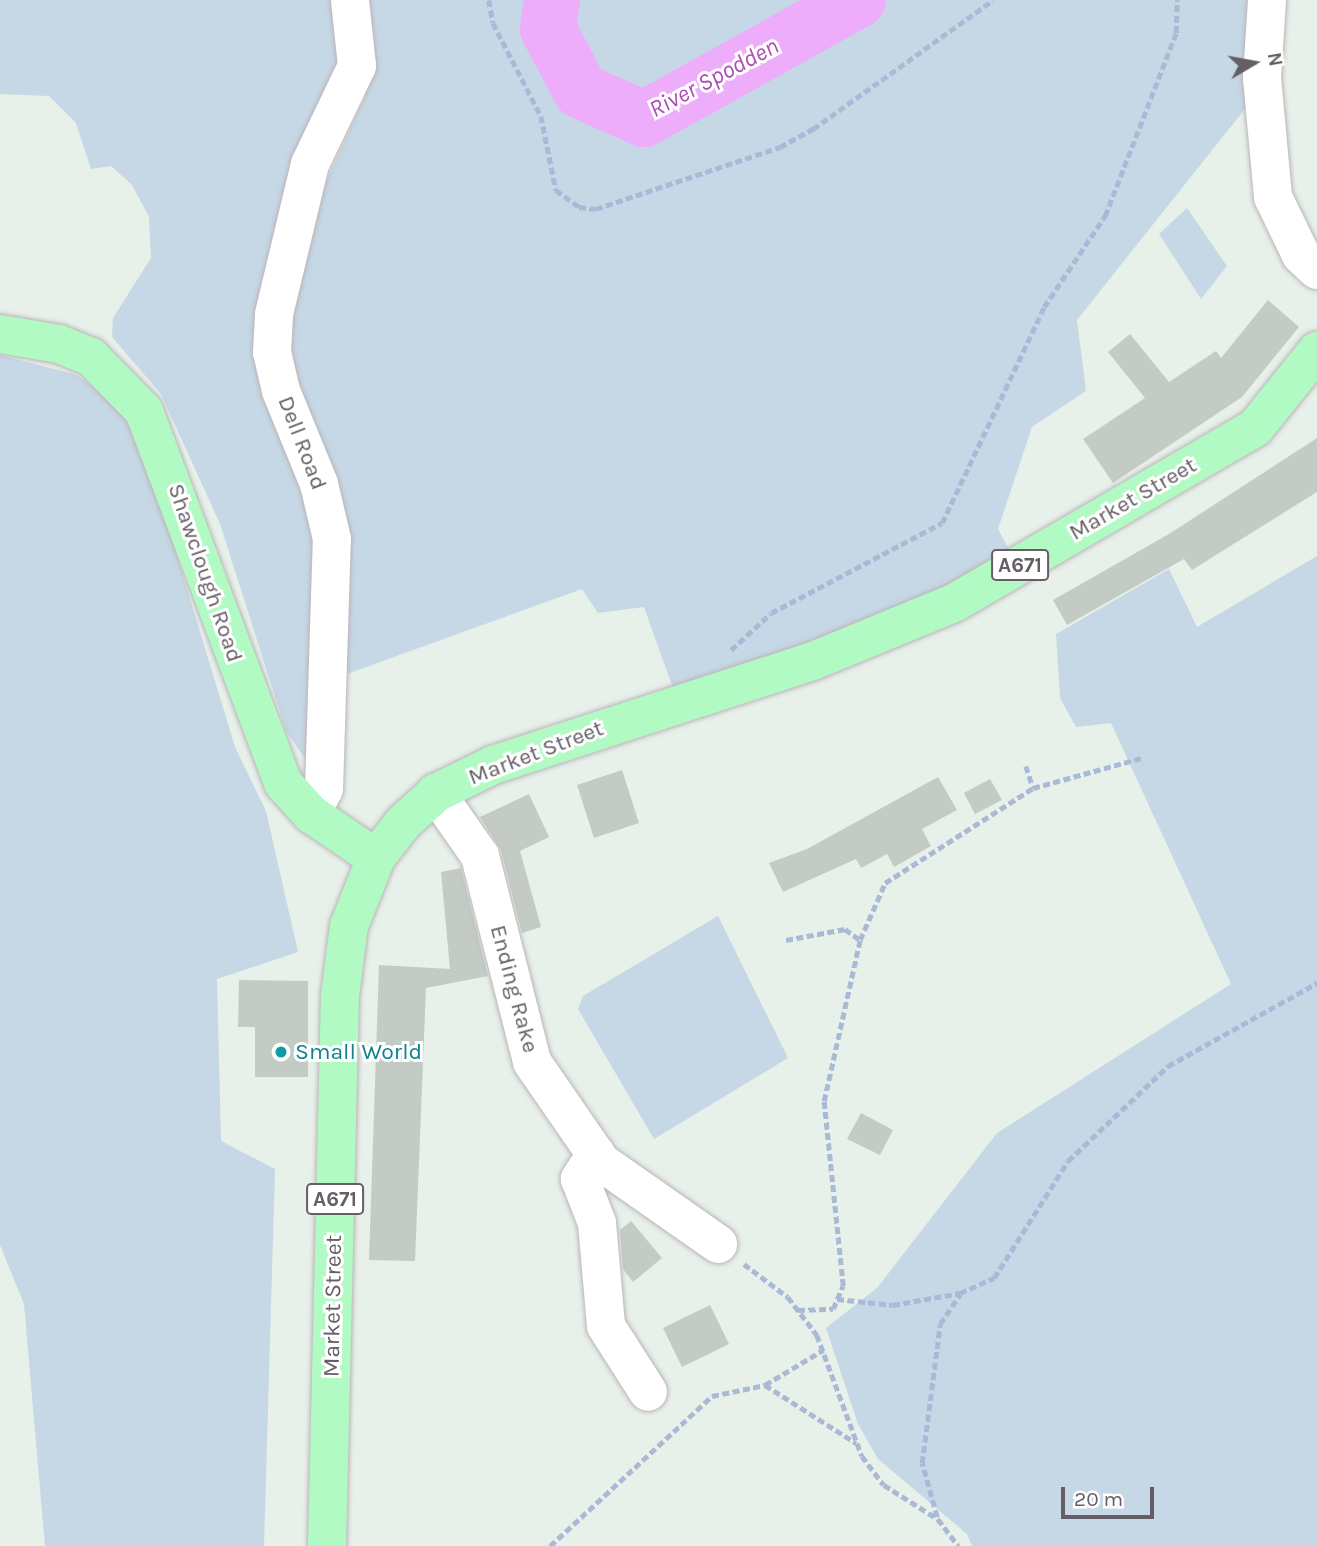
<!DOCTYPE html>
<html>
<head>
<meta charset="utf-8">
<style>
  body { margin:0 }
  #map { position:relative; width:1317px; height:1546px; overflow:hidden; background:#e7f0e9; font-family:Karla,sans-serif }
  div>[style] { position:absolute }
  .green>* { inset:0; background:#c6d8e5 }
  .river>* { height:56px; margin:-28px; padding:0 28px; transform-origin:28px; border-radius:28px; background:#edadfa }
  .building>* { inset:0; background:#c3cbc4 }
  .path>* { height:4.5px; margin-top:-2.25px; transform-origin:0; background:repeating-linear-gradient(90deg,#aab9d6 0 7px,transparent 0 10.5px) }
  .roads { filter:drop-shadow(0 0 2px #bbb4ba) drop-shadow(0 0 2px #bbb4ba) }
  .minor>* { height:38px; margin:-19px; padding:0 19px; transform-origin:19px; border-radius:19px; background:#fff }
  .major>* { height:38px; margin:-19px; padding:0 19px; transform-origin:19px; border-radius:19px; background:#b2fac3 }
  .dots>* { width:19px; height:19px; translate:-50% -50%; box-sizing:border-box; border:4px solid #fff; border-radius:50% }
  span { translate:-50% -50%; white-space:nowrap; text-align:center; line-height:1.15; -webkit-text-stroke:6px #fff; paint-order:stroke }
  .shield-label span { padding:2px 5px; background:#fff; border:2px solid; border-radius:5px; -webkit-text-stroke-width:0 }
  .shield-label { font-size:21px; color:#665e66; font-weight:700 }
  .street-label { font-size:23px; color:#665e66 }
  .culture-label { font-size:23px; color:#0d838f }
  .left { translate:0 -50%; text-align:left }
  .water-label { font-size:24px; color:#ac4db4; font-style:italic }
  .north { position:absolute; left:1219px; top:28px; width:70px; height:70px; -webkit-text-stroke:5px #fff; paint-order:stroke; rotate:80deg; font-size:19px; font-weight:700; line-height:28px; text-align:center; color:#665e66 }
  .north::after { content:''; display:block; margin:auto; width:24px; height:32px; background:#665e66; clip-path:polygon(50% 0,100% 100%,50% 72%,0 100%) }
  .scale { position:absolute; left:1061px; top:1487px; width:93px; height:32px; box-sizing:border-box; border:4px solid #665e66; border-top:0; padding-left:9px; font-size:21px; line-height:24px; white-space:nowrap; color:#665e66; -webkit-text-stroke:5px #fff; paint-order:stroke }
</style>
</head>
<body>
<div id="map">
  <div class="green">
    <div style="clip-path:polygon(0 0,339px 0,347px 36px,267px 283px,313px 519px,313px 770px,286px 731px,220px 524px,161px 394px,112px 337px,113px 318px,151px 258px,149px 217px,132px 185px,111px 166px,91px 169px,76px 123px,49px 96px,0 94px)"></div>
    <div style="clip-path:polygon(355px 0,530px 0,532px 38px,568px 99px,635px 134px,882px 0,1255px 0,1252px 100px,1077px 320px,1086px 391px,1032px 427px,998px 529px,1016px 563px,675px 694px,644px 607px,598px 613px,582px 589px,336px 678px,288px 359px,297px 244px,365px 97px,369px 43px)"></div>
    <div style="clip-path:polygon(568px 0,818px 0,650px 91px,617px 93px,597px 78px,564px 23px)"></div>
    <div style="clip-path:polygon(1187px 208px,1227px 266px,1201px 299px,1159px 234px)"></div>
    <div style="clip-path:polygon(0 355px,77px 375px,116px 405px,147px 457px,235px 747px,266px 811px,298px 952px,217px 979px,221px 1141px,275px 1169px,264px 1546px,45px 1546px,24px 1304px,0 1245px)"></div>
    <div style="clip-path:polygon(1317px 556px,1317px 1546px,972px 1546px,967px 1534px,878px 1459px,858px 1424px,826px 1328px,877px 1288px,997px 1133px,1231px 984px,1111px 723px,1076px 727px,1060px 698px,1056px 634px,1169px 569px,1197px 627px)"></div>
    <div style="clip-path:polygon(718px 916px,788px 1058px,654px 1139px,578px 1009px,583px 996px)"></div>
  </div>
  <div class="river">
    <div style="left:552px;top:0;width:29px;rotate:98deg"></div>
    <div style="left:548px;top:29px;width:70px;rotate:62deg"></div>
    <div style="left:581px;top:91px;width:69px;rotate:24deg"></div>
    <div style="left:644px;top:119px;width:245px;rotate:-29.1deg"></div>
  </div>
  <div class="building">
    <div style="clip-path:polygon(1268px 300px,1299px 327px,1242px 397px,1113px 483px,1083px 439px,1145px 398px,1108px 352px,1130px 334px,1169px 382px,1216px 351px,1221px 358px)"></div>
    <div style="clip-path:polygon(1317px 438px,1317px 492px,1192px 570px,1184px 559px,1067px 625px,1053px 600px,1169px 534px)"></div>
    <div style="clip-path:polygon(622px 770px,639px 823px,594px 838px,577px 785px)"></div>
    <div style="clip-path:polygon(938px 777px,957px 810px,922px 829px,931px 846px,894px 867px,887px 854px,861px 868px,856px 859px,783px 892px,769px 863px,807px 849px)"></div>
    <div style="clip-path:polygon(990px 779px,1002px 800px,975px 814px,964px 793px)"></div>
    <div style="clip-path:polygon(529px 794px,549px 837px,520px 851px,541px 927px,522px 933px,501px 850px,480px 817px)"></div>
    <div style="clip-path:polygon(461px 868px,488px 976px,426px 988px,415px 1261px,369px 1260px,379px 965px,450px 969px,441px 872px)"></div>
    <div style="clip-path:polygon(239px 980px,308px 981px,308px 1077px,255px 1077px,255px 1027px,238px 1027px)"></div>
    <div style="clip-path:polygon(861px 1113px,893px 1130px,880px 1155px,847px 1139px)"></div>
    <div style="clip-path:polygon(631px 1221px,662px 1258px,633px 1282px,623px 1269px,620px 1230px)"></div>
    <div style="clip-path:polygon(710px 1305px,729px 1344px,682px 1367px,663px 1328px)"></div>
  </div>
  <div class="path">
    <div style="left:489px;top:0;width:23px;rotate:80deg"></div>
    <div style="left:493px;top:23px;width:105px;rotate:62.7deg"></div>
    <div style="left:541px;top:116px;width:76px;rotate:78.5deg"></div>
    <div style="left:556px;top:190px;width:29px;rotate:36deg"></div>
    <div style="left:579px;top:207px;width:17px;rotate:7deg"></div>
    <div style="left:596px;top:209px;width:194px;rotate:-18.6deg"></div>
    <div style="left:780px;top:147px;width:38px;rotate:-29deg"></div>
    <div style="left:813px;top:129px;width:221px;rotate:-35.6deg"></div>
    <div style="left:731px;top:650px;width:54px;rotate:-42.8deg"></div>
    <div style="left:771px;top:613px;width:193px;rotate:-27.8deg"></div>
    <div style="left:942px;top:523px;width:239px;rotate:-64.7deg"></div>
    <div style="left:1044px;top:307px;width:110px;rotate:-56.2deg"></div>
    <div style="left:1105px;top:216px;width:196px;rotate:-68.8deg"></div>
    <div style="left:1176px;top:33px;width:33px;rotate:-88deg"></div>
    <div style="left:1026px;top:766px;width:23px;rotate:72deg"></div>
    <div style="left:786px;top:940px;width:60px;rotate:-10.6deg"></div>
    <div style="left:845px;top:929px;width:19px;rotate:36deg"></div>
    <div style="left:744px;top:1264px;width:55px;rotate:36.9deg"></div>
    <div style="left:788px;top:1297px;width:48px;rotate:52.7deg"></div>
    <div style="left:817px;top:1335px;width:129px;rotate:69.6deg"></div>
    <div style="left:862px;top:1456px;width:36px;rotate:53deg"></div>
    <div style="left:884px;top:1485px;width:64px;rotate:32.2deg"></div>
    <div style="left:938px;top:1519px;width:34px;rotate:53deg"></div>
    <div style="left:837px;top:1299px;width:56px;rotate:6.1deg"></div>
    <div style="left:893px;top:1305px;width:68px;rotate:-10.2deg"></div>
    <div style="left:960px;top:1293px;width:37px;rotate:-24deg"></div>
    <div style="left:994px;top:1278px;width:138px;rotate:-57.7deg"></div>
    <div style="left:1068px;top:1161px;width:138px;rotate:-43.5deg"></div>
    <div style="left:1168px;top:1066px;width:171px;rotate:-29.1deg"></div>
    <div style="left:798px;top:1310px;width:35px;rotate:-2deg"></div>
    <div style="left:833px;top:1309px;width:25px;rotate:-67deg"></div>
    <div style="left:843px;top:1286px;width:186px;rotate:-95.9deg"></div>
    <div style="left:824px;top:1101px;width:165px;rotate:-77.4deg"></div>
    <div style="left:860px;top:940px;width:62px;rotate:-66.3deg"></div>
    <div style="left:885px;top:883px;width:176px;rotate:-32.7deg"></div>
    <div style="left:1033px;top:788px;width:112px;rotate:-15.5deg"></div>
    <div style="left:765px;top:1385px;width:108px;rotate:32.5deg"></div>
    <div style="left:937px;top:1517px;width:56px;rotate:-105.5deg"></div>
    <div style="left:922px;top:1463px;width:140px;rotate:-82.6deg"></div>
    <div style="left:940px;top:1324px;width:36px;rotate:-56deg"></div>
    <div style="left:550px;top:1546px;width:221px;rotate:-42.8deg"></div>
    <div style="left:712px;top:1396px;width:54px;rotate:-11.7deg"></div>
    <div style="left:765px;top:1385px;width:68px;rotate:-31.1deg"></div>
  </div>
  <div class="roads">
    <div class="minor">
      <div style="left:1267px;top:0;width:78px;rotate:93.7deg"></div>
      <div style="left:1262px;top:78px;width:120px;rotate:84.7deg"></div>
      <div style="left:1273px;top:197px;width:64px;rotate:64.2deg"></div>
      <div style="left:1301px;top:255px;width:22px;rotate:43deg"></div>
      <div style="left:436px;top:793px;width:77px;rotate:55.1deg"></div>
      <div style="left:480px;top:856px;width:212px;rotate:75.8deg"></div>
      <div style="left:532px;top:1062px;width:121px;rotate:55.4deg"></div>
      <div style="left:601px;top:1162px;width:143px;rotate:35deg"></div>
      <div style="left:311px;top:814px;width:28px;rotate:-63deg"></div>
      <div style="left:324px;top:789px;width:250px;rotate:-88.2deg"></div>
      <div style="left:332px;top:539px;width:57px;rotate:-103.3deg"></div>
      <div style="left:319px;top:484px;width:100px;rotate:-112.2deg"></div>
      <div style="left:281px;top:391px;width:39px;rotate:-103deg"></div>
      <div style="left:272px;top:353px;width:39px;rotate:-87deg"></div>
      <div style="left:274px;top:314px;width:154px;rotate:-76.5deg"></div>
      <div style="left:310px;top:164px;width:109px;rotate:-64.4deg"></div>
      <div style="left:357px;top:66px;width:66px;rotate:-96.1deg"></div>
      <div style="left:596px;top:1154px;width:30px;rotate:123deg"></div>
      <div style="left:580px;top:1179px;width:47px;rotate:68.9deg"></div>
      <div style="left:597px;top:1223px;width:103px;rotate:85deg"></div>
      <div style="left:606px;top:1326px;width:78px;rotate:57.5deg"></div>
    </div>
    <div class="major">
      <div style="left:0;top:334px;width:60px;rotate:9.6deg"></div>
      <div style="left:59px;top:344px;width:35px;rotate:22deg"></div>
      <div style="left:91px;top:357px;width:76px;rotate:45.5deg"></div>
      <div style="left:144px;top:411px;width:397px;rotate:69.5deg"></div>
      <div style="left:283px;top:783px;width:42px;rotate:47.9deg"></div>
      <div style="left:311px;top:814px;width:78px;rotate:34.1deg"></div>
      <div style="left:327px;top:1546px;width:550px;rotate:-88.65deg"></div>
      <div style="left:340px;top:996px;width:71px;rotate:-82.7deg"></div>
      <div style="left:349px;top:926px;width:73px;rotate:-68.3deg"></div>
      <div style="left:376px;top:858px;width:44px;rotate:-52.4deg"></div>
      <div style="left:403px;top:823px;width:45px;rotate:-42.3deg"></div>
      <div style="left:436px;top:793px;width:64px;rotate:-26.2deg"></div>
      <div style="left:493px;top:765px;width:336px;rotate:-18deg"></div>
      <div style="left:813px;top:661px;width:152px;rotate:-22.4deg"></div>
      <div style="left:954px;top:603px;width:348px;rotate:-30.2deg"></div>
      <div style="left:1255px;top:428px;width:99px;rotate:-51.2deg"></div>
    </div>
  </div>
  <div class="dots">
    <div style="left:281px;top:1052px;background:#0f9aa8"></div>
  </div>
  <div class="shield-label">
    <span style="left:1020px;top:565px">A671</span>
    <span style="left:335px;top:1199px">A671</span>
  </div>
  <div class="street-label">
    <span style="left:302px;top:443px;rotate:69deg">Dell Road</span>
    <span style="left:1133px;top:499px;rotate:-30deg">Market Street</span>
    <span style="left:205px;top:573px;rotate:71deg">Shawclough Road</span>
    <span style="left:536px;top:753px;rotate:-21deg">Market Street</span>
    <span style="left:514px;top:989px;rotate:75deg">Ending Rake</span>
    <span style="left:333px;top:1306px;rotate:-89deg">Market Street</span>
  </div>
  <div class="culture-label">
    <span class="left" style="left:295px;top:1052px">Small World</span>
  </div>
  <div class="water-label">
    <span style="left:714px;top:78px;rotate:-28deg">River Spodden</span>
  </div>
  <div class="north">N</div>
  <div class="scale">20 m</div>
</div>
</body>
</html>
